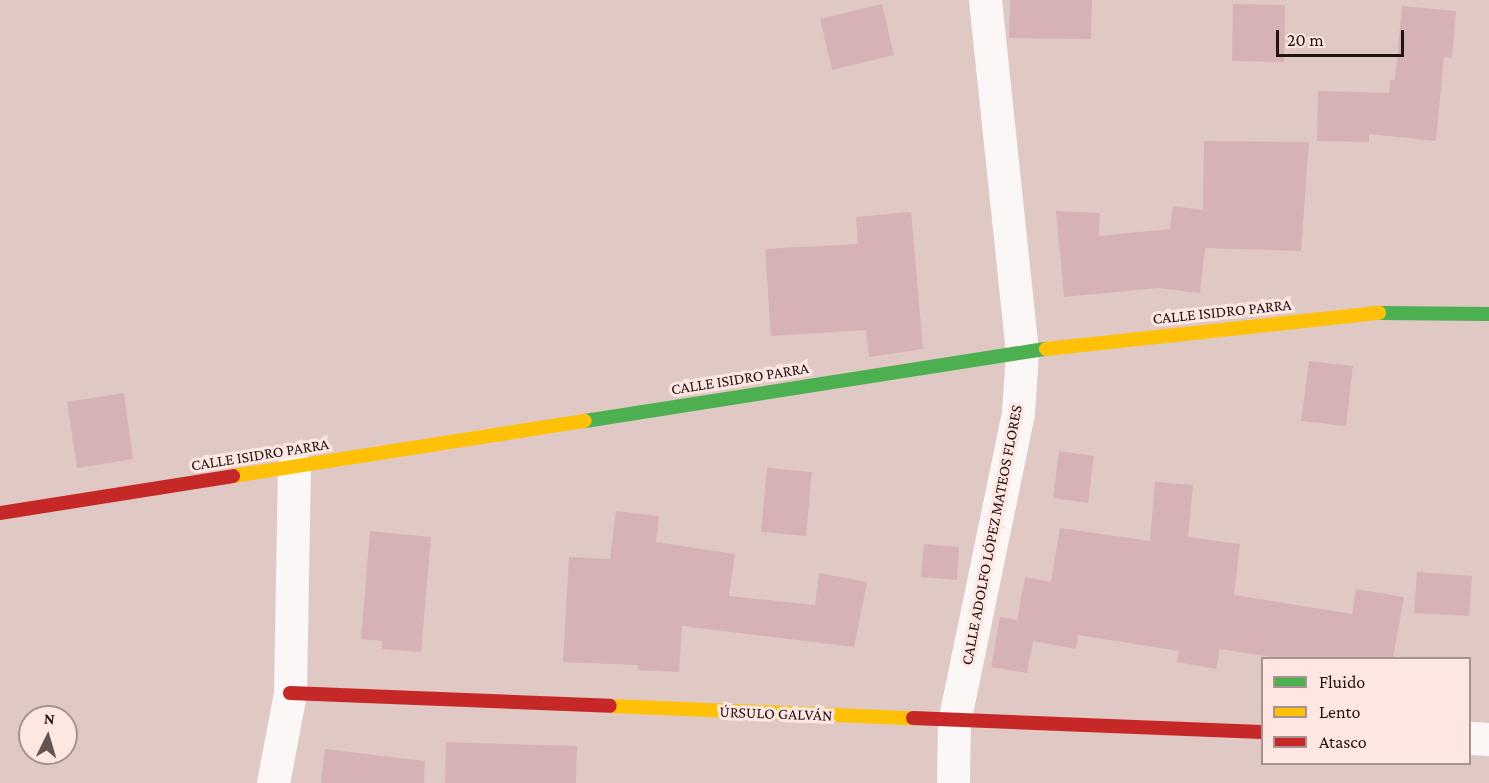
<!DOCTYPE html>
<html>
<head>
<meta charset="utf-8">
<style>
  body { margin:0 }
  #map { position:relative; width:1489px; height:783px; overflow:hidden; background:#e0c8c5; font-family:"Crimson Pro",serif }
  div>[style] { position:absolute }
  .building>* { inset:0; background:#d6b2b6 }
  .street>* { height:33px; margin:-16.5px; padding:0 16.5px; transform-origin:16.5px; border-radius:16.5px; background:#faf7f6 }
  .fast>* { height:14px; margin:-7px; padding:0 7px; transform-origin:7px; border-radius:7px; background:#4caf50 }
  .slow>* { height:14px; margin:-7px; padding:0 7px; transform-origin:7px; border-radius:7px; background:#ffc107 }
  .jam>* { height:14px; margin:-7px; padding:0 7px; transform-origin:7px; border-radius:7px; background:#c62828 }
  span { translate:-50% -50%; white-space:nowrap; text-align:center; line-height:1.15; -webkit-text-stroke:6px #fee7e3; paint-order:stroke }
  .street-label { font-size:16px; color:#231412 }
  .legend { position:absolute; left:1261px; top:657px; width:210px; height:108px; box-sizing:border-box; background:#fee7e3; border:2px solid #a6938f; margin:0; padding:8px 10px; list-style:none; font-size:18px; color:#231412 }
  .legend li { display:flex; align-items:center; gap:12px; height:30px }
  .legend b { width:30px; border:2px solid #a6938f }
  .north { position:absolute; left:18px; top:705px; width:60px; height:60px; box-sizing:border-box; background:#fee7e3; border:2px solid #a6938f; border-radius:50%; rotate:5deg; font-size:16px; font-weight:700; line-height:24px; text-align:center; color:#231412 }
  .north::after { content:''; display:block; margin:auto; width:21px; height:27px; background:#655351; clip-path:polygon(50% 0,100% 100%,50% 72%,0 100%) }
  .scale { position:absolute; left:1276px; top:30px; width:128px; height:27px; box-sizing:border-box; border:3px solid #231412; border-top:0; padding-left:8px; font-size:18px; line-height:21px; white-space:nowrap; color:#231412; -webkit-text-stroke:4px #fee7e3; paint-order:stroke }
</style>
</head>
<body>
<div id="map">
  <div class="building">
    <div style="clip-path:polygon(1010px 0,1092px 0,1091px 39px,1009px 38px)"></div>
    <div style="clip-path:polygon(882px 4px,894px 55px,832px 70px,820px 19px)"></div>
    <div style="clip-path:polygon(1233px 4px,1285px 5px,1284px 62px,1232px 61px)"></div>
    <div style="clip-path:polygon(1402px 6px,1456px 11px,1452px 58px,1444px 57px,1436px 141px,1369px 134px,1369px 142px,1317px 141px,1318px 91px,1389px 93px,1390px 80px,1395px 80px)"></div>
    <div style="clip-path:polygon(1204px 141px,1309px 142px,1301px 251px,1205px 248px,1200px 293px,1158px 288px,1064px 297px,1056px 211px,1100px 213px,1099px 236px,1170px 229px,1173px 206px,1203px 210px)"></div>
    <div style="clip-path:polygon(911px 212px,923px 349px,869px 357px,866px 330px,771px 336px,765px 249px,858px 244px,856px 217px)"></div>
    <div style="clip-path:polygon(1309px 361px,1353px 366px,1346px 426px,1301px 421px)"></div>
    <div style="clip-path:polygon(124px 393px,133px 459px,77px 468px,67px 402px)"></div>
    <div style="clip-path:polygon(1059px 451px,1094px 456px,1088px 503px,1053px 498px)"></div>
    <div style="clip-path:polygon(767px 468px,812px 472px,806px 536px,761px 532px)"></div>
    <div style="clip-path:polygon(1155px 482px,1193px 485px,1188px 537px,1240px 544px,1234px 595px,1352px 614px,1356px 589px,1404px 597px,1393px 658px,1278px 658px,1220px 649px,1216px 669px,1177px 662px,1179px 651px,1078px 635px,1076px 649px,1033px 641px,1027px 673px,991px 667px,1000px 617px,1017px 620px,1025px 577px,1051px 582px,1060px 528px,1150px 541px)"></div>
    <div style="clip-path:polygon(616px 511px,659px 516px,656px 542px,735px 554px,729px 596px,815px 605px,819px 573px,867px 582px,854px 647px,682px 626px,679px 672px,638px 670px,638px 665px,563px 662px,569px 557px,610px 559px)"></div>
    <div style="clip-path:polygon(370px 531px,431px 537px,421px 652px,382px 649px,382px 641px,361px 639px)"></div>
    <div style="clip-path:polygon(924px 544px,959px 547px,957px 580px,921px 577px)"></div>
    <div style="clip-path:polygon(1417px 572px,1472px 576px,1469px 616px,1414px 613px)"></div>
    <div style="clip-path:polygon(446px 742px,577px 746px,576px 783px,445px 783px)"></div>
    <div style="clip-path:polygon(325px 749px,425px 761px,424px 783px,321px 783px)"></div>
  </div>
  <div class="street">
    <div style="left:1470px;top:738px;width:19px;rotate:3deg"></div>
    <div style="left:273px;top:783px;width:92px;rotate:-79.3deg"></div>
    <div style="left:290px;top:693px;width:227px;rotate:-89deg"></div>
    <div style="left:953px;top:783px;width:61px;rotate:-89.1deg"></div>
    <div style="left:954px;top:722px;width:316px;rotate:-78.3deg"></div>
    <div style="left:1018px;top:413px;width:61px;rotate:-86.2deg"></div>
    <div style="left:1022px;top:352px;width:354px;rotate:-96deg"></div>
  </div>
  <div class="fast">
    <div style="left:1379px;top:313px;width:110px;rotate:0.5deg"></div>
    <div style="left:585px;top:421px;width:467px;rotate:-8.9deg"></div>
  </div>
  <div class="slow">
    <div style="left:1046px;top:349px;width:335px;rotate:-6.2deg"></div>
    <div style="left:233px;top:476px;width:356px;rotate:-8.9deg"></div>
    <div style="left:610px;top:706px;width:303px;rotate:2.3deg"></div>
  </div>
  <div class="jam">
    <div style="left:0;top:513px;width:236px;rotate:-9deg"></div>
    <div style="left:290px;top:693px;width:320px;rotate:2.3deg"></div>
    <div style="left:913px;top:718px;width:349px;rotate:2.3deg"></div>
  </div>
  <div class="street-label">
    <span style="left:1222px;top:312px;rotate:-6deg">CALLE ISIDRO PARRA</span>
    <span style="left:740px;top:379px;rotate:-9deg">CALLE ISIDRO PARRA</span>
    <span style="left:260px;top:455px;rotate:-9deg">CALLE ISIDRO PARRA</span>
    <span style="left:992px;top:535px;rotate:-79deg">CALLE ADOLFO LÓPEZ MATEOS FLORES</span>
    <span style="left:776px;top:714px;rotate:2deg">ÚRSULO GALVÁN</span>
  </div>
  <ul class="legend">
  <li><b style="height:8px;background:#4caf50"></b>Fluido</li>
  <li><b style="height:8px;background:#ffc107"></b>Lento</li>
  <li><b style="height:8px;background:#c62828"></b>Atasco</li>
  </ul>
  <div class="north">N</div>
  <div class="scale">20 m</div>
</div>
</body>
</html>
